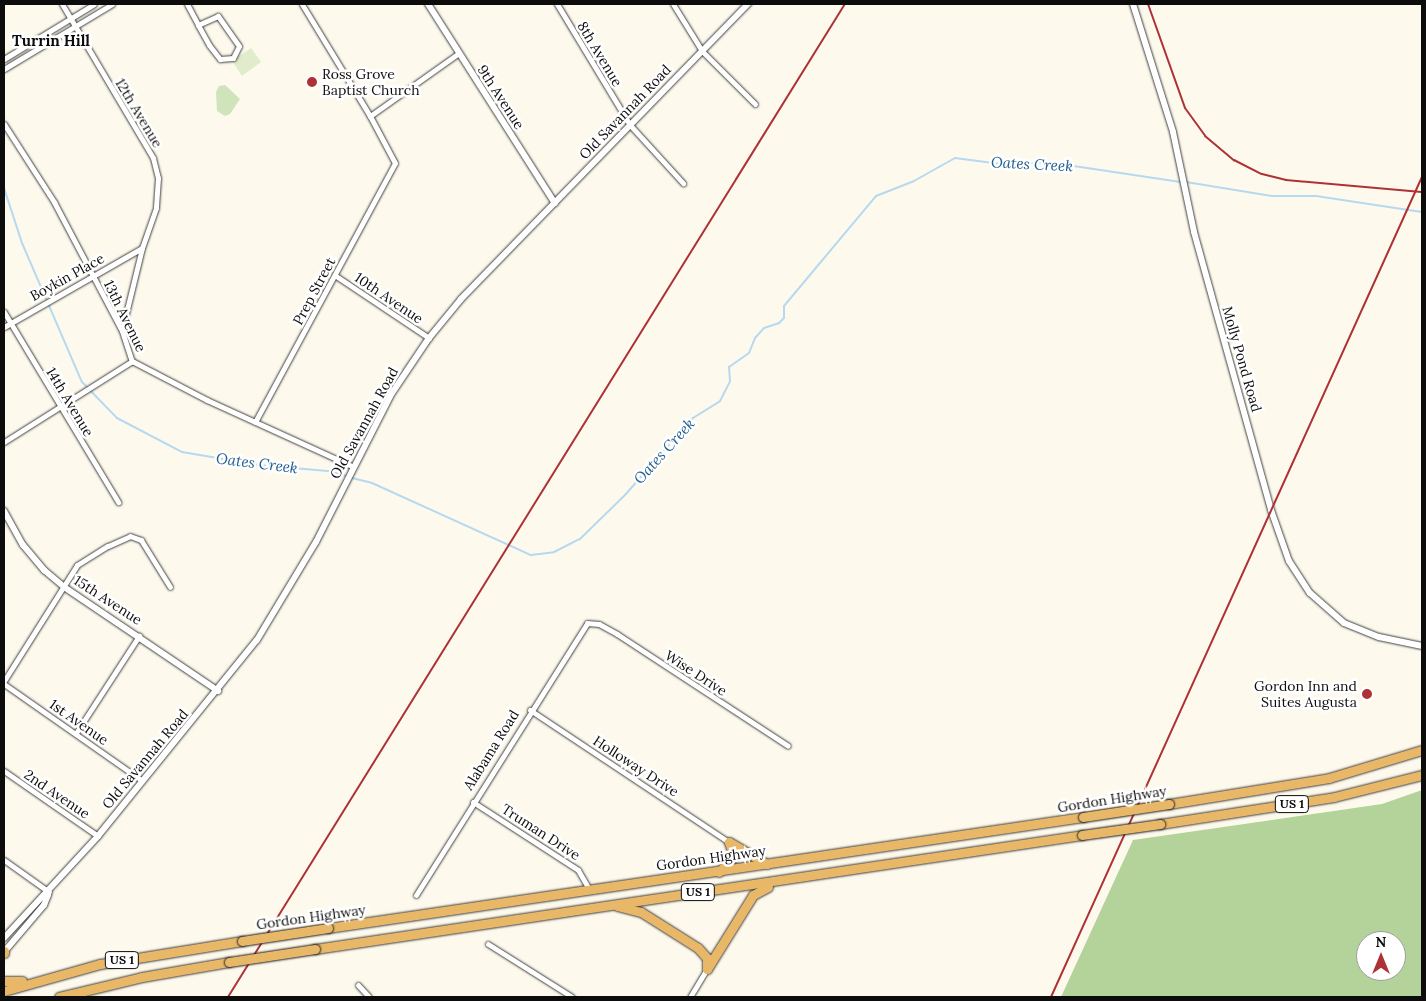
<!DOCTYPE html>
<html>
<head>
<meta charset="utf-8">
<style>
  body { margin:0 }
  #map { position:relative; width:1426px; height:1001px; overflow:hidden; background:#fdfaed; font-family:Lora,serif }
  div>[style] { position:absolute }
  .green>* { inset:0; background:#cfe4ba }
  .forest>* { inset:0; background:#b3d39b }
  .pitch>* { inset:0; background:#e0eccb }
  .stream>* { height:2px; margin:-1px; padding:0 1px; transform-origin:1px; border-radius:1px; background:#b6d9f0 }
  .roads { filter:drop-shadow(0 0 1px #3f3f3f) drop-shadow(0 0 1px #3f3f3f) }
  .minor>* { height:5px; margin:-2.5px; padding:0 2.5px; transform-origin:2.5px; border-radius:2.5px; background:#fff }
  .tertiary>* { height:6px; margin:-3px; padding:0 3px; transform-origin:3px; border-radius:3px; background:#fff }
  .trunk>* { height:9px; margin:-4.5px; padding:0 4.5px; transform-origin:4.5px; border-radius:4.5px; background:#e8b868 }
  .rail>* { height:2px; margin:-1px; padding:0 1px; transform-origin:1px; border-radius:1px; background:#ae3235 }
  .bridges { filter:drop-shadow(0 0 1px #1d1d1d) drop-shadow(0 0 1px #1d1d1d) }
  .trunk-bridge>* { height:9px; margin:-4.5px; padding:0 4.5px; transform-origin:4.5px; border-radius:4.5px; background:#e8b868 }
  .dots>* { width:14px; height:14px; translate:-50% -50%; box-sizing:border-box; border:2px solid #fff; border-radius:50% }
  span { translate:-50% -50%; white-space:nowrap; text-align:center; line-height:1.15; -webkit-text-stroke:5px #fff; paint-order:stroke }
  .shield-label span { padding:1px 4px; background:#fff; border:1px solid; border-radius:4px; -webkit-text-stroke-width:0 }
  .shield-label { font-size:12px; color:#0c0c0c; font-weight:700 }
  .street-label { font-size:14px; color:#0c0c0c }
  .poi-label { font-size:14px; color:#0c0c0c }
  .left { translate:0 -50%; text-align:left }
  .right { translate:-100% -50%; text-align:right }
  .neighbourhood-label { font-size:15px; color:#0c0c0c; font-weight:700 }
  .water-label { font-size:15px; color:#225e91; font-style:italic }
  .frame { position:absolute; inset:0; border:5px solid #0c0c0c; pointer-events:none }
  .north { position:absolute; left:1356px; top:931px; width:50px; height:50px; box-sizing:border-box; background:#fff; border:1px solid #9e9e9e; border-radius:50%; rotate:0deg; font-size:14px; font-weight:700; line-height:20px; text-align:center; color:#0c0c0c }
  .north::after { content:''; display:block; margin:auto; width:18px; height:22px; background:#ae3235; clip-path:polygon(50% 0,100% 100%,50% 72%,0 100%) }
</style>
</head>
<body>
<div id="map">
  <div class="green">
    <div style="clip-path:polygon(225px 85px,240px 99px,230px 114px,225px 116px,217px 111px,216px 92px,219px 86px)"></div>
  </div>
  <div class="forest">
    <div style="clip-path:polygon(evenodd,1422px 790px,1422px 997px,1061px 997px,1133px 840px,1382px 804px,1422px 790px,1366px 941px,1396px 941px,1396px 971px,1366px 971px,1366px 941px)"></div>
  </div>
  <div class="pitch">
    <div style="clip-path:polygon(251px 48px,261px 62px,242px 76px,232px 61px)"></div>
  </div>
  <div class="stream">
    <div style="left:1186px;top:182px;width:87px;rotate:9.2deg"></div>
    <div style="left:1272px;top:196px;width:44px"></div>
    <div style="left:1316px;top:196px;width:107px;rotate:8.6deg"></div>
    <div style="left:4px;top:188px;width:58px;rotate:71.9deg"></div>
    <div style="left:22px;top:243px;width:151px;rotate:66.7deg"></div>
    <div style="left:82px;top:382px;width:50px;rotate:45.8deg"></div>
    <div style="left:117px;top:418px;width:73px;rotate:27.6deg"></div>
    <div style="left:182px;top:452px;width:78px;rotate:9.6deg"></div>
    <div style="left:259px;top:465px;width:69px;rotate:5deg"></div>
    <div style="left:328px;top:471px;width:20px;rotate:15deg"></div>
    <div style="left:352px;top:478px;width:21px;rotate:14deg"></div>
    <div style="left:372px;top:483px;width:175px;rotate:24.4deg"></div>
    <div style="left:531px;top:555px;width:23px;rotate:-7deg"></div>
    <div style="left:554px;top:552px;width:29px;rotate:-27deg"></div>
    <div style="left:580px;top:539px;width:63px;rotate:-44.4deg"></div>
    <div style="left:625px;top:495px;width:103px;rotate:-48.6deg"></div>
    <div style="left:693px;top:418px;width:32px;rotate:-32deg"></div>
    <div style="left:720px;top:401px;width:22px;rotate:-63deg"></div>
    <div style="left:730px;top:381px;width:14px;rotate:-94deg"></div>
    <div style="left:729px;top:367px;width:24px;rotate:-35deg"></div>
    <div style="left:749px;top:353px;width:16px;rotate:-68deg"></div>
    <div style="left:755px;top:338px;width:13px;rotate:-48deg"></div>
    <div style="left:764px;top:328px;width:16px;rotate:-18deg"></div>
    <div style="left:779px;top:323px;width:7px;rotate:-45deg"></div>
    <div style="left:784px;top:318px;width:12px;rotate:-90deg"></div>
    <div style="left:784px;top:306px;width:143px;rotate:-50.1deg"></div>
    <div style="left:876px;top:196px;width:41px;rotate:-21.5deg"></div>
    <div style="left:914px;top:181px;width:47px;rotate:-29.3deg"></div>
    <div style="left:955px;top:158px;width:54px;rotate:7.4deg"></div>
    <div style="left:1009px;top:165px;width:38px;rotate:-5deg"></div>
    <div style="left:1047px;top:162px;width:135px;rotate:8.5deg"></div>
  </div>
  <div class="roads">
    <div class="minor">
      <div style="left:62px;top:4px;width:179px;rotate:59.4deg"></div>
      <div style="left:153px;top:158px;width:21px;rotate:76deg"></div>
      <div style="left:158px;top:178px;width:30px;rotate:94deg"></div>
      <div style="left:156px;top:208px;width:42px;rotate:109.3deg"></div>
      <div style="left:142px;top:248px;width:84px;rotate:103.7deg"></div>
      <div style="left:187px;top:4px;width:24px;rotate:62deg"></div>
      <div style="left:198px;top:25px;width:23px;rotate:61deg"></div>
      <div style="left:209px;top:45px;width:18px;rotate:52deg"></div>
      <div style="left:220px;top:59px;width:13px;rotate:-4deg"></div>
      <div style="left:233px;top:58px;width:13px;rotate:-63deg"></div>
      <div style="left:239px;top:46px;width:37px;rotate:-125deg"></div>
      <div style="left:218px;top:16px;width:22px;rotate:156deg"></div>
      <div style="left:557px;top:4px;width:141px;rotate:58.9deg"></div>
      <div style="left:630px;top:125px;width:79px;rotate:47.6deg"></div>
      <div style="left:673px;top:4px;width:55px;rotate:58.3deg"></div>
      <div style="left:702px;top:51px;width:75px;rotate:45deg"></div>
      <div style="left:4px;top:59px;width:105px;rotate:-31.4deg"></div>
      <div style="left:4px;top:69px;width:126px;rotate:-31deg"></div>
      <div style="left:370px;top:116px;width:109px;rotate:-35.3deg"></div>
      <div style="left:4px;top:124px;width:93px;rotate:57.3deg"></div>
      <div style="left:54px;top:202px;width:146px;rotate:62.2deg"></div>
      <div style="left:122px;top:331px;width:32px;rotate:72deg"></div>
      <div style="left:132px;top:361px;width:85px;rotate:27.5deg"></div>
      <div style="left:207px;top:400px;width:159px;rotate:24.5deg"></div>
      <div style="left:336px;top:276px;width:112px;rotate:33.7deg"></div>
      <div style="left:4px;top:312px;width:222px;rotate:59deg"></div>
      <div style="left:4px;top:327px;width:159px;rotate:-29.8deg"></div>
      <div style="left:255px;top:422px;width:294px;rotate:-61.6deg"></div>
      <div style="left:395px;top:163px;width:53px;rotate:-118deg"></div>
      <div style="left:370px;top:116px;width:131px;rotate:-121.3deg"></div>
      <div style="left:4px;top:442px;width:151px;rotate:-32.3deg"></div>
      <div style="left:4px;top:681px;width:137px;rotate:-57.8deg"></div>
      <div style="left:77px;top:565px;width:36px;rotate:-32deg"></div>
      <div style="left:108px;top:546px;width:24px;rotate:-24deg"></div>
      <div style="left:130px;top:536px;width:12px;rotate:20deg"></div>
      <div style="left:141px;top:540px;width:55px;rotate:58.3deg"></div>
      <div style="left:4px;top:684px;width:167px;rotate:35deg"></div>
      <div style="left:530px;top:710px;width:239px;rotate:33.6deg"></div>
      <div style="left:76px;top:733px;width:116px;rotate:-57deg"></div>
      <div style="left:4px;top:771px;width:114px;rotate:34.7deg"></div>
      <div style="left:473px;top:802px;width:125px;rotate:32.9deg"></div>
      <div style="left:578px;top:870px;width:22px;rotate:60deg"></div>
      <div style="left:4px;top:860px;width:55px;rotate:35.4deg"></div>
      <div style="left:416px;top:895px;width:321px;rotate:-57.8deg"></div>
      <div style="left:587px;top:623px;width:12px;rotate:5deg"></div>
      <div style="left:599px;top:624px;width:21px;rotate:29deg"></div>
      <div style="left:617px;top:634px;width:204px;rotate:33.2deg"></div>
      <div style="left:488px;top:944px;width:99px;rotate:32.2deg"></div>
      <div style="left:358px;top:985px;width:16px;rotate:47deg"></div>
      <div style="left:690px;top:997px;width:33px;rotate:-59deg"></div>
    </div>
    <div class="tertiary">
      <div style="left:428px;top:4px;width:236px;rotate:57.5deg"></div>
      <div style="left:1133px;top:4px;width:134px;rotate:72.6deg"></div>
      <div style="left:1173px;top:132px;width:102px;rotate:78.1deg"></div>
      <div style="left:1194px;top:232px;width:288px;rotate:74.5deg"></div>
      <div style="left:1271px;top:510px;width:54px;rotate:70.6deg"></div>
      <div style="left:1289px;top:561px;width:38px;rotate:57deg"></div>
      <div style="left:1310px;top:593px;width:45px;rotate:41.4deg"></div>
      <div style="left:1344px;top:623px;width:38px;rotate:22deg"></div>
      <div style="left:1379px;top:637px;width:44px;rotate:11.8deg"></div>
      <div style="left:4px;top:511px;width:39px;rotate:61deg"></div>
      <div style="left:23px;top:545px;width:33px;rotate:50deg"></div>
      <div style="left:44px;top:570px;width:26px;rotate:40deg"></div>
      <div style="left:64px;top:587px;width:186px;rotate:34deg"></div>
      <div style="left:4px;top:938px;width:139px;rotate:-47.3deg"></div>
      <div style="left:98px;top:836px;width:252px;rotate:-51deg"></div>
      <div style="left:257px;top:640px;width:114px;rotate:-59deg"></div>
      <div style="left:316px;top:542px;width:167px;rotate:-63deg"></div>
      <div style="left:392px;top:393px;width:66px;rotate:-56.1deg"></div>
      <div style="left:429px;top:338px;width:50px;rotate:-50.6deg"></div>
      <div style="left:461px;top:299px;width:412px;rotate:-45.8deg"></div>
      <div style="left:4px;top:952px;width:62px;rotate:-49.6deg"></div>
      <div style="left:44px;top:905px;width:11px;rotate:-68deg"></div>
    </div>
    <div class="trunk">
      <div style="left:1169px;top:804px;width:162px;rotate:-9.2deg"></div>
      <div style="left:1329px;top:778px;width:97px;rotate:-16.8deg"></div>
      <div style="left:1160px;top:824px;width:176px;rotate:-8.8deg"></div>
      <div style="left:1334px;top:797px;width:91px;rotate:-14deg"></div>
      <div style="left:729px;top:842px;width:44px;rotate:30.1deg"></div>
      <div style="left:719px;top:872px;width:22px;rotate:-47deg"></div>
      <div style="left:734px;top:856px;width:15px;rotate:-110deg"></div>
      <div style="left:617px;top:906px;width:25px;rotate:14deg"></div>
      <div style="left:641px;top:912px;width:67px;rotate:32.3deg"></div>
      <div style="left:698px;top:948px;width:13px;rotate:48deg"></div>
      <div style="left:707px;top:958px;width:11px;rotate:90deg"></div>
      <div style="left:328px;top:928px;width:763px;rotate:-8.36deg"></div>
      <div style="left:315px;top:949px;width:775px;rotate:-8.45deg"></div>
      <div style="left:4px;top:953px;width:2px;rotate:-90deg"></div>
      <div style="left:707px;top:969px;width:87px;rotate:-58.1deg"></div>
      <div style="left:753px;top:895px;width:17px;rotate:-28deg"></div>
      <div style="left:4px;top:981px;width:18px"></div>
      <div style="left:4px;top:991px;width:100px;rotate:-15.7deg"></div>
      <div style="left:100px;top:964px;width:144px;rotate:-9.2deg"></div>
      <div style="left:59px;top:997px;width:85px;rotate:-13.5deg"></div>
      <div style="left:142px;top:977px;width:88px;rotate:-9.8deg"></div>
    </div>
  </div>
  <div class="rail">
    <div style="left:1148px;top:4px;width:110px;rotate:70.4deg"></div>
    <div style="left:1185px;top:108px;width:34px;rotate:54deg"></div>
    <div style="left:1205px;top:136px;width:38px;rotate:40deg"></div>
    <div style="left:1234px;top:160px;width:31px;rotate:27deg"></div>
    <div style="left:1262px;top:174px;width:25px;rotate:14deg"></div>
    <div style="left:1286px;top:180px;width:136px;rotate:5.1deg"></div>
    <div style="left:228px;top:997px;width:1169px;rotate:-58.15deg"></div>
    <div style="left:1051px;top:997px;width:900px;rotate:-65.66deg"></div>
  </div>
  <div class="bridges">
    <div class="trunk-bridge">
      <div style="left:1083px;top:817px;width:87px;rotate:-8.6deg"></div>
      <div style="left:1082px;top:835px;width:79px;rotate:-8deg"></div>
      <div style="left:242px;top:941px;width:87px;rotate:-8.6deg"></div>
      <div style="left:229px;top:962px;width:87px;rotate:-8.6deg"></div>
    </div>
  </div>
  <div class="dots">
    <div style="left:312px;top:82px;background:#ae3235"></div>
    <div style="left:1367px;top:694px;background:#ae3235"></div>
  </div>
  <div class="shield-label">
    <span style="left:1292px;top:804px">US 1</span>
    <span style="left:698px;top:892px">US 1</span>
    <span style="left:122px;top:960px">US 1</span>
  </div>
  <div class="street-label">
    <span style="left:600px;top:54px;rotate:59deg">8th Avenue</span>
    <span style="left:501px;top:97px;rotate:57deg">9th Avenue</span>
    <span style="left:625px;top:112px;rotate:-46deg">Old Savannah Road</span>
    <span style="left:139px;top:113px;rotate:59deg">12th Avenue</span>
    <span style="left:67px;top:277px;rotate:-29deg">Boykin Place</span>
    <span style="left:314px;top:291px;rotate:-62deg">Prep Street</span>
    <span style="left:389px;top:298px;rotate:34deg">10th Avenue</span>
    <span style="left:125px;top:316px;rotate:64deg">13th Avenue</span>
    <span style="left:1242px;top:359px;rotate:74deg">Molly Pond Road</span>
    <span style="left:70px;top:402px;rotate:59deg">14th Avenue</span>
    <span style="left:364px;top:423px;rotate:-61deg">Old Savannah Road</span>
    <span style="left:108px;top:600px;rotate:33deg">15th Avenue</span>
    <span style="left:696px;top:673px;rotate:33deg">Wise Drive</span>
    <span style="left:79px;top:722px;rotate:35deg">1st Avenue</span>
    <span style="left:491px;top:750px;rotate:-58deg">Alabama Road</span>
    <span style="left:145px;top:759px;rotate:-50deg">Old Savannah Road</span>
    <span style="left:636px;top:766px;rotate:33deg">Holloway Drive</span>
    <span style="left:57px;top:794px;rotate:34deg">2nd Avenue</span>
    <span style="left:1112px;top:799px;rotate:-9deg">Gordon Highway</span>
    <span style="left:541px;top:832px;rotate:33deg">Truman Drive</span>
    <span style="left:711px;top:858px;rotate:-8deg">Gordon Highway</span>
    <span style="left:311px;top:917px;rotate:-8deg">Gordon Highway</span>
  </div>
  <div class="poi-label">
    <span class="left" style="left:322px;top:82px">Ross Grove<br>Baptist Church</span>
    <span class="right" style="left:1357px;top:694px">Gordon Inn and<br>Suites Augusta</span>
  </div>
  <div class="neighbourhood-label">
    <span style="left:51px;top:41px">Turrin Hill</span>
  </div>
  <div class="water-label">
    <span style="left:1032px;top:164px;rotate:3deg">Oates Creek</span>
    <span style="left:664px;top:451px;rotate:-48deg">Oates Creek</span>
    <span style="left:257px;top:463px;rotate:7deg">Oates Creek</span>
  </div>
  <div class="frame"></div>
  <div class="north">N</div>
</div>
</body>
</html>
